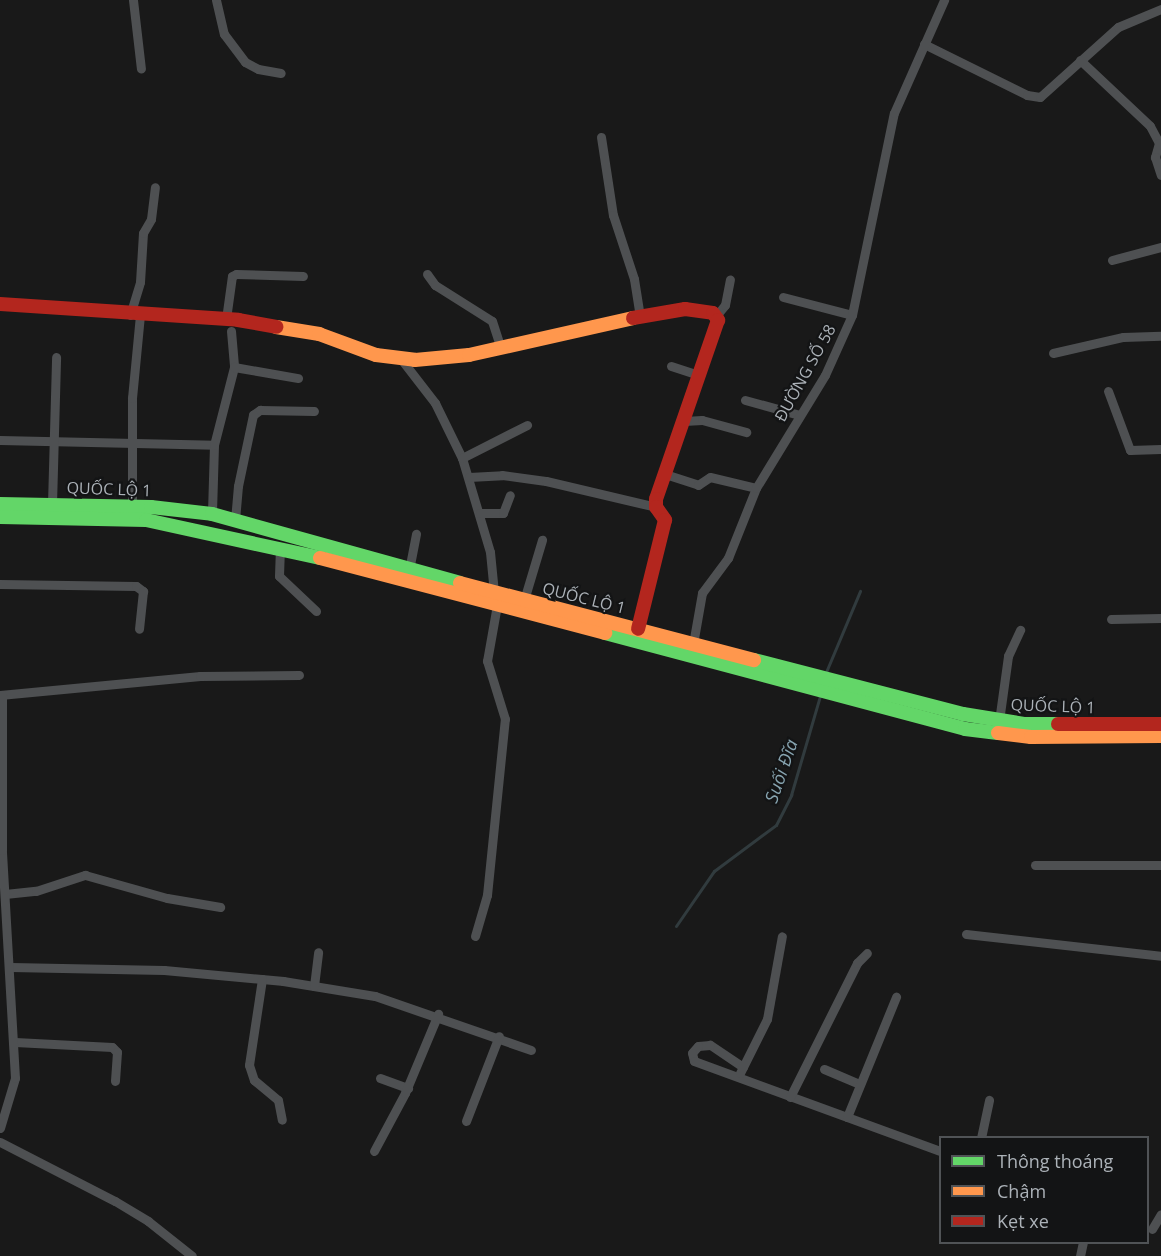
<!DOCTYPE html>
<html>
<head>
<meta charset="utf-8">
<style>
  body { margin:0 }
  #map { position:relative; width:1161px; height:1256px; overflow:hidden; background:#191919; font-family:"Open Sans",sans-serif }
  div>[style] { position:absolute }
  .stream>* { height:3px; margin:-1.5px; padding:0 1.5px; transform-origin:1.5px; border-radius:1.5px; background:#313b3e }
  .street>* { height:9px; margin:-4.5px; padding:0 4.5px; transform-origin:4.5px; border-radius:4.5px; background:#4e5052 }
  .fast>* { height:14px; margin:-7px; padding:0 7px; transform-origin:7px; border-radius:7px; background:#63d668 }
  .slow>* { height:14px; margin:-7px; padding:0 7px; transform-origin:7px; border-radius:7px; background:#ff974d }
  .jam>* { height:14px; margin:-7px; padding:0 7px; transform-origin:7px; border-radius:7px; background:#b3261e }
  span { translate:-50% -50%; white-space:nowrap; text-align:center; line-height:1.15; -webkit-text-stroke:4.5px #131415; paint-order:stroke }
  .street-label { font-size:16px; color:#acb2b8 }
  .water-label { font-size:18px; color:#87a4b0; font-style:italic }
  .legend { position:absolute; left:939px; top:1136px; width:210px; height:108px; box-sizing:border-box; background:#131415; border:2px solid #505356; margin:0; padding:8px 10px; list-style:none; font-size:18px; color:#acb2b8 }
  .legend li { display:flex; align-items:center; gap:12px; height:30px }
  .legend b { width:30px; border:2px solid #505356 }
</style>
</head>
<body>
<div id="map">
  <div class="stream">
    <div style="left:826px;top:672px;width:88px;rotate:-67.2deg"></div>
    <div style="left:676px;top:926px;width:67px;rotate:-55.4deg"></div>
    <div style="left:714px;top:871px;width:77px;rotate:-36.6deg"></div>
    <div style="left:776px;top:825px;width:34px;rotate:-63deg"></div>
    <div style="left:791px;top:795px;width:103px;rotate:-73.7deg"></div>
  </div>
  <div class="street">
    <div style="left:133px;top:0;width:69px;rotate:83.4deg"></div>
    <div style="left:216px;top:0;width:35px;rotate:77deg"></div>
    <div style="left:224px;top:34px;width:35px;rotate:53deg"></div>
    <div style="left:245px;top:62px;width:15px;rotate:28deg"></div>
    <div style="left:258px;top:69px;width:23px;rotate:10deg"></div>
    <div style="left:924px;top:44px;width:115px;rotate:26.3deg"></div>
    <div style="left:1027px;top:95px;width:13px;rotate:9deg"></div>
    <div style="left:1040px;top:97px;width:105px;rotate:-41.9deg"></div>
    <div style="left:1118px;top:27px;width:47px;rotate:-22.7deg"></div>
    <div style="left:1080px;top:60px;width:96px;rotate:43.3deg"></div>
    <div style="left:1150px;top:126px;width:19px;rotate:62deg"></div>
    <div style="left:1159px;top:143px;width:15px;rotate:106deg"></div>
    <div style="left:1155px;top:157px;width:19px;rotate:72deg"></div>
    <div style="left:601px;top:137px;width:79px;rotate:81.3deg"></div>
    <div style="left:613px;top:215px;width:67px;rotate:71.8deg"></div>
    <div style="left:634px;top:279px;width:37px;rotate:81deg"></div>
    <div style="left:1112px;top:260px;width:51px;rotate:-14.9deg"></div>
    <div style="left:427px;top:274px;width:14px;rotate:54deg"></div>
    <div style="left:435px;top:285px;width:67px;rotate:32.3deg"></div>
    <div style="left:492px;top:321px;width:28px;rotate:72deg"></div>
    <div style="left:783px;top:297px;width:71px;rotate:14.6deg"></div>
    <div style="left:130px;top:315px;width:34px;rotate:-73deg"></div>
    <div style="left:140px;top:282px;width:49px;rotate:-86.5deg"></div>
    <div style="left:143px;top:233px;width:16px;rotate:-60deg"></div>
    <div style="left:151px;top:219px;width:32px;rotate:-83deg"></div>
    <div style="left:716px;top:316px;width:14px;rotate:-51deg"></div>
    <div style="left:725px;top:305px;width:26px;rotate:-79deg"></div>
    <div style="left:226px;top:319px;width:43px;rotate:-82.1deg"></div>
    <div style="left:232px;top:276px;width:4px;rotate:-27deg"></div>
    <div style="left:236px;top:274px;width:67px;rotate:1.7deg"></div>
    <div style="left:231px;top:331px;width:36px;rotate:85deg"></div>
    <div style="left:1053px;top:353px;width:72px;rotate:-12.9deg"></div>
    <div style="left:1123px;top:337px;width:38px;rotate:-2deg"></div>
    <div style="left:401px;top:359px;width:56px;rotate:52.3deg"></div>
    <div style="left:435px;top:403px;width:61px;rotate:63.9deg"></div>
    <div style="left:462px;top:458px;width:98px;rotate:73.4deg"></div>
    <div style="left:490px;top:552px;width:41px;rotate:84.4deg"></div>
    <div style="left:671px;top:366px;width:29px;rotate:18deg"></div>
    <div style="left:1108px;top:391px;width:63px;rotate:69.6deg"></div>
    <div style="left:1130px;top:450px;width:31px;rotate:-2deg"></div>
    <div style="left:745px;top:400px;width:57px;rotate:15.3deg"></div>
    <div style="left:684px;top:421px;width:18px;rotate:-3deg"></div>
    <div style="left:702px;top:420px;width:46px;rotate:15.3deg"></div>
    <div style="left:0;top:440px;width:214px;rotate:1.3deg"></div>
    <div style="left:214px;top:445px;width:69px;rotate:91.7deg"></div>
    <div style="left:214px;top:445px;width:81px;rotate:-75.6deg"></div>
    <div style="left:234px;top:367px;width:65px;rotate:9.8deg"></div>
    <div style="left:462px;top:458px;width:73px;rotate:-26.9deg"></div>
    <div style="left:665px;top:474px;width:35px;rotate:18deg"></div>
    <div style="left:698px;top:485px;width:14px;rotate:-34deg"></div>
    <div style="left:710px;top:477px;width:47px;rotate:13.4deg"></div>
    <div style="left:469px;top:477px;width:33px;rotate:-3deg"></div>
    <div style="left:502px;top:475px;width:44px;rotate:7.8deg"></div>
    <div style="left:546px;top:481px;width:113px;rotate:13.3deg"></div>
    <div style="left:52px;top:504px;width:147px;rotate:-88.4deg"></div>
    <div style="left:132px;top:506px;width:108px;rotate:-90deg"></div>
    <div style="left:132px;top:398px;width:83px;rotate:-84.5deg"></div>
    <div style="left:480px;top:513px;width:23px"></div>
    <div style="left:503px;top:513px;width:19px;rotate:-69deg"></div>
    <div style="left:235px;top:520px;width:34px;rotate:-85deg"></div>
    <div style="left:238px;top:486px;width:73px;rotate:-78.1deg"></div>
    <div style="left:253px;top:415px;width:9px;rotate:-36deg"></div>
    <div style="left:260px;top:410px;width:54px;rotate:1.1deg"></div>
    <div style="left:280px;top:547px;width:29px;rotate:92deg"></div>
    <div style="left:279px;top:576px;width:51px;rotate:43.4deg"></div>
    <div style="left:409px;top:570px;width:37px;rotate:-79deg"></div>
    <div style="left:0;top:584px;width:136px;rotate:0.8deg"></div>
    <div style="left:136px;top:586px;width:9px;rotate:36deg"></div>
    <div style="left:143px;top:591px;width:38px;rotate:96deg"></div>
    <div style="left:524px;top:600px;width:63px;rotate:-73.3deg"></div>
    <div style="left:1111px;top:619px;width:50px;rotate:-1.1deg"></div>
    <div style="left:693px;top:644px;width:52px;rotate:-80deg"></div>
    <div style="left:702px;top:593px;width:44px;rotate:-53.4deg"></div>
    <div style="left:728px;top:558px;width:75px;rotate:-68.2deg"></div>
    <div style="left:756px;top:488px;width:132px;rotate:-58.6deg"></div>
    <div style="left:825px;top:375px;width:66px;rotate:-65.8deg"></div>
    <div style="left:852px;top:315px;width:206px;rotate:-78.3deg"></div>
    <div style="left:894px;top:113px;width:124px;rotate:-66.1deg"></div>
    <div style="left:0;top:695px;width:201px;rotate:-5.4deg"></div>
    <div style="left:200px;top:676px;width:99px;rotate:-0.6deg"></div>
    <div style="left:999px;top:721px;width:66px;rotate:-82.1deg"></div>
    <div style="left:1008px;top:656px;width:29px;rotate:-65deg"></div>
    <div style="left:1035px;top:865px;width:126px"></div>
    <div style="left:5px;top:894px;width:31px;rotate:-6deg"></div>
    <div style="left:36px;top:891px;width:52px;rotate:-18.1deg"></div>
    <div style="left:85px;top:875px;width:85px;rotate:15.7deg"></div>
    <div style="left:167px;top:898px;width:54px;rotate:9.6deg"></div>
    <div style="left:966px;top:934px;width:196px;rotate:6.4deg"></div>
    <div style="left:475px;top:936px;width:43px;rotate:-73.7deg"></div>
    <div style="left:487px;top:895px;width:177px;rotate:-84.2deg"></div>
    <div style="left:505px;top:719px;width:61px;rotate:-107.2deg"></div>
    <div style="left:487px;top:661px;width:57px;rotate:-79.9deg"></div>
    <div style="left:11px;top:967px;width:153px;rotate:1.1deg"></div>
    <div style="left:164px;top:970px;width:120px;rotate:5.3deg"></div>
    <div style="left:283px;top:981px;width:93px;rotate:9.3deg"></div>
    <div style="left:375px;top:996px;width:165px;rotate:19.1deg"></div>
    <div style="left:262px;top:979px;width:87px;rotate:98.6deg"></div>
    <div style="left:249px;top:1065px;width:16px;rotate:72deg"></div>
    <div style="left:254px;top:1080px;width:31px;rotate:40deg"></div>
    <div style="left:278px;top:1100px;width:20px;rotate:79deg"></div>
    <div style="left:314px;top:986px;width:34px;rotate:-83deg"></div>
    <div style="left:15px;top:1042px;width:97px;rotate:3deg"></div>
    <div style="left:112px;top:1047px;width:7px;rotate:45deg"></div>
    <div style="left:117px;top:1052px;width:29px;rotate:94deg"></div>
    <div style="left:743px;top:1067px;width:40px;rotate:-146deg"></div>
    <div style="left:710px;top:1045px;width:12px;rotate:175deg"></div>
    <div style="left:698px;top:1046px;width:9px;rotate:131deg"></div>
    <div style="left:692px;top:1053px;width:8px;rotate:76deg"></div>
    <div style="left:694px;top:1061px;width:262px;rotate:20.1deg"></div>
    <div style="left:824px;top:1069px;width:38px;rotate:23deg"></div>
    <div style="left:740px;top:1073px;width:60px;rotate:-63.4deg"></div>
    <div style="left:767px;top:1019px;width:84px;rotate:-79.8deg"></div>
    <div style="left:380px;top:1078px;width:30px;rotate:20deg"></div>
    <div style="left:790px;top:1097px;width:150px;rotate:-63.4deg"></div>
    <div style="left:857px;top:963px;width:14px;rotate:-45deg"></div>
    <div style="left:847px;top:1117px;width:130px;rotate:-67.8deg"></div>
    <div style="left:466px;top:1121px;width:91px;rotate:-68.8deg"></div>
    <div style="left:0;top:1128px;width:52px;rotate:-73.3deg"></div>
    <div style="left:15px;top:1078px;width:228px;rotate:-93.3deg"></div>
    <div style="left:2px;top:850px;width:155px;rotate:-90deg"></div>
    <div style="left:981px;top:1138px;width:39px;rotate:-78deg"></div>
    <div style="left:0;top:1142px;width:129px;rotate:27.2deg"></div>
    <div style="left:115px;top:1201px;width:39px;rotate:31deg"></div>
    <div style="left:148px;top:1221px;width:56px;rotate:38.5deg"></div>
    <div style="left:374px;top:1151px;width:66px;rotate:-61.9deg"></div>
    <div style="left:405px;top:1093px;width:86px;rotate:-67.3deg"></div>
    <div style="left:1152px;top:1229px;width:17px;rotate:-59deg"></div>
    <div style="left:1080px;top:1256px;width:14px;rotate:-78deg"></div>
  </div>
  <div class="fast">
    <div style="left:0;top:504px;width:151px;rotate:1.1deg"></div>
    <div style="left:151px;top:507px;width:61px;rotate:6.5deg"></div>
    <div style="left:212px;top:514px;width:257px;rotate:15.5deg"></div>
    <div style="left:0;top:517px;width:146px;rotate:1.2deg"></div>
    <div style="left:146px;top:520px;width:178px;rotate:12.3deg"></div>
    <div style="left:605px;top:633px;width:373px;rotate:14.9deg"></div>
    <div style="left:965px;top:729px;width:33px;rotate:7deg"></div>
    <div style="left:754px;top:660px;width:216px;rotate:14.5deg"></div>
    <div style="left:963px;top:714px;width:63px;rotate:9.2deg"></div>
    <div style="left:1025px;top:724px;width:33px"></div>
  </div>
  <div class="slow">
    <div style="left:276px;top:327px;width:44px;rotate:9.2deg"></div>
    <div style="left:319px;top:334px;width:61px;rotate:20.2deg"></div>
    <div style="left:376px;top:355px;width:39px;rotate:7deg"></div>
    <div style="left:415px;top:360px;width:54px;rotate:-5.3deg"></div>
    <div style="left:469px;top:355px;width:168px;rotate:-12.7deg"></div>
    <div style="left:320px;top:558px;width:295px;rotate:14.7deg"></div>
    <div style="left:460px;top:583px;width:304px;rotate:14.7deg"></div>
    <div style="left:998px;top:733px;width:33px;rotate:7deg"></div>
    <div style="left:1031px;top:737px;width:130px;rotate:-0.4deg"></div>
  </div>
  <div class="jam">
    <div style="left:0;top:304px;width:239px;rotate:3.8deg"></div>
    <div style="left:238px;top:320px;width:39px;rotate:10deg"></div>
    <div style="left:633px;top:318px;width:53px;rotate:-9.8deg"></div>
    <div style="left:685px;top:309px;width:28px;rotate:8deg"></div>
    <div style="left:713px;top:313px;width:9px;rotate:54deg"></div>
    <div style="left:718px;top:320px;width:189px;rotate:109.1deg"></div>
    <div style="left:656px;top:499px;width:8px;rotate:90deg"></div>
    <div style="left:656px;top:507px;width:16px;rotate:55deg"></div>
    <div style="left:665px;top:520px;width:112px;rotate:103.9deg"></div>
    <div style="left:1058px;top:724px;width:103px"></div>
  </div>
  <div class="street-label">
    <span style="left:805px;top:373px;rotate:-61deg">ĐƯỜNG SỐ 58</span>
    <span style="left:109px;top:489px;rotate:2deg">QUỐC LỘ 1</span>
    <span style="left:584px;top:598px;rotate:14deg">QUỐC LỘ 1</span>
    <span style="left:1053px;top:706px;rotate:2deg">QUỐC LỘ 1</span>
  </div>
  <div class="water-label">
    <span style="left:781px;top:771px;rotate:-71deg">Suối Đĩa</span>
  </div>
  <ul class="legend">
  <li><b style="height:8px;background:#63d668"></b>Thông thoáng</li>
  <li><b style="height:8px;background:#ff974d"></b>Chậm</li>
  <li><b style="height:8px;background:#b3261e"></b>Kẹt xe</li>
  </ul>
</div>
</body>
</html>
